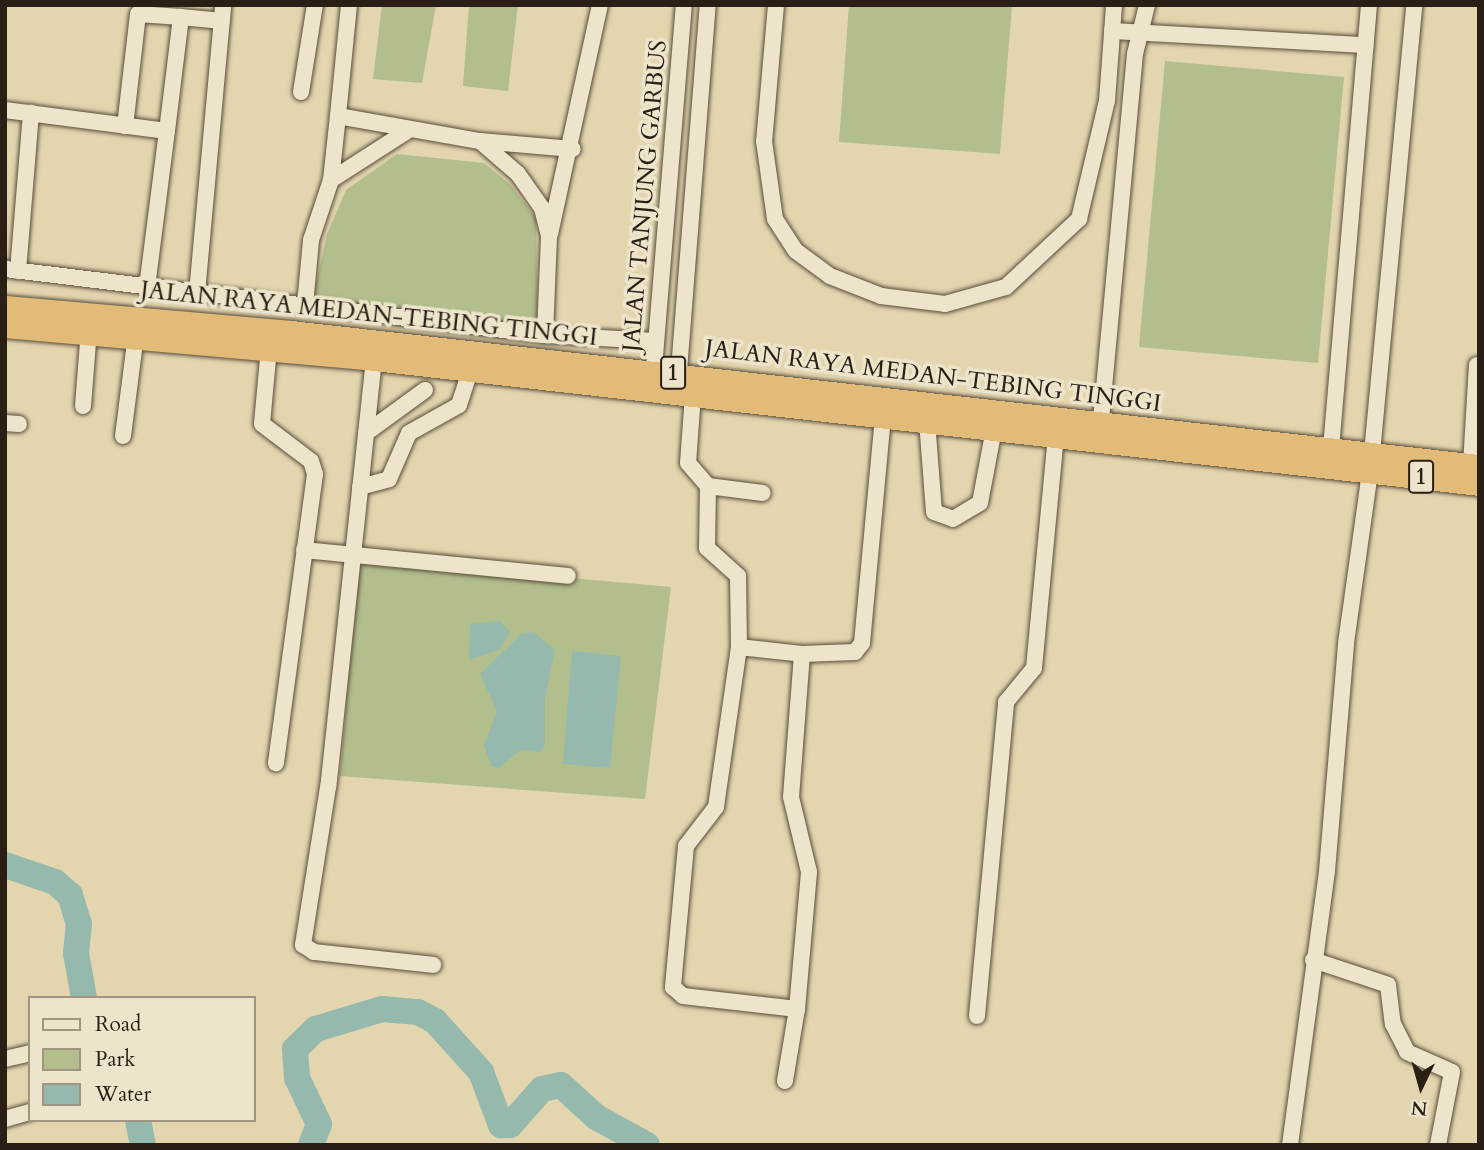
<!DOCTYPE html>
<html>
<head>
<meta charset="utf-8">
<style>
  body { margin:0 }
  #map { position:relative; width:1484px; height:1150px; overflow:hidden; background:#e3d6af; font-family:Cardo,serif }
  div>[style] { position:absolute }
  .green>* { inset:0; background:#b2be8c }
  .water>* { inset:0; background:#95b9ad }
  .river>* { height:26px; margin:-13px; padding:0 13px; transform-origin:13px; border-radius:13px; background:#95b9ad }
  .roads { filter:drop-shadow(0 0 2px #594c3b) drop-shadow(0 0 2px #594c3b) }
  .minor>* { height:16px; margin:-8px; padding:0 8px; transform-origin:8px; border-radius:8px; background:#ede4cb }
  .highway>* { height:23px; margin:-11.5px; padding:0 11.5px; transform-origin:11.5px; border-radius:11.5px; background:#e2bb78 }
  span { translate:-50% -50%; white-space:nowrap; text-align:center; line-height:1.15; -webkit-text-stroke:7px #ede4cb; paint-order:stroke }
  .shield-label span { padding:2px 5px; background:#ede4cb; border:2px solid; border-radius:5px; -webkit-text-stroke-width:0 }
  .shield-label { font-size:23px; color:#2b1e14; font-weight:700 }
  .street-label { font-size:24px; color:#2b1e14 }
  .frame { position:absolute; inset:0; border:7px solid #2b1e14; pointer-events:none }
  .legend { position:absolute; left:28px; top:996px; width:228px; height:126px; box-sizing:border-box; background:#ede4cb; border:2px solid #9f9582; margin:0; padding:9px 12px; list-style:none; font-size:21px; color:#2b1e14 }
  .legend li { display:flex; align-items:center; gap:14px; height:35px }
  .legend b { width:35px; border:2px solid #9f9582 }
  .north { position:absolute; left:1386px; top:1052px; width:70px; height:70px; -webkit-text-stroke:5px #ede4cb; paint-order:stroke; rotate:185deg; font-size:19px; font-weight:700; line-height:28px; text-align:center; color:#2b1e14 }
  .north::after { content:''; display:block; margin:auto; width:24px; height:32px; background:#2b1e14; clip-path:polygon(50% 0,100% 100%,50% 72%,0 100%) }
</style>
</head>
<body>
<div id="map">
  <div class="green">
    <div style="clip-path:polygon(382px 5px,436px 5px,422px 83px,373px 79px)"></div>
    <div style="clip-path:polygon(469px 5px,518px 5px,508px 91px,463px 86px)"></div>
    <div style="clip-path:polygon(849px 5px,1012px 5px,1000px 154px,839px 142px)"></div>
    <div style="clip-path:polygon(1165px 61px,1344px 77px,1318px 363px,1139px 347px)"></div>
    <div style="clip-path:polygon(397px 154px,484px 163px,511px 185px,536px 218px,538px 327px,313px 299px,327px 234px,346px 190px)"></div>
    <div style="clip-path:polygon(359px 559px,671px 587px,645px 799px,340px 776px)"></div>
  </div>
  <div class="water">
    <div style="clip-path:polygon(500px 621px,510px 632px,499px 650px,469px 660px,470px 624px)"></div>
    <div style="clip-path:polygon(534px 632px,555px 650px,545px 698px,545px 745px,540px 752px,520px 750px,499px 768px,491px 766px,484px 745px,497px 711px,480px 674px,521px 634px)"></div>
    <div style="clip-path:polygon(572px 651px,621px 656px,610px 768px,563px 764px)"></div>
  </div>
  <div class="river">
    <div style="left:5px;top:865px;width:53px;rotate:18.8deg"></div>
    <div style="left:55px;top:882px;width:20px;rotate:41deg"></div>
    <div style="left:70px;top:895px;width:30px;rotate:73deg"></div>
    <div style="left:79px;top:924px;width:29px;rotate:96deg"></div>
    <div style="left:76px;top:953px;width:46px;rotate:79.9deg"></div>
    <div style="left:138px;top:1120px;width:25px;rotate:79deg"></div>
    <div style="left:311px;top:1145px;width:22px;rotate:-69deg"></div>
    <div style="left:319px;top:1124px;width:51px;rotate:-115.6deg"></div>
    <div style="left:297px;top:1078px;width:29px;rotate:-94deg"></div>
    <div style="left:295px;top:1049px;width:29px;rotate:-44deg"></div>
    <div style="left:316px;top:1029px;width:69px;rotate:-16.9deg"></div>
    <div style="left:382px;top:1009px;width:36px;rotate:5deg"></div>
    <div style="left:418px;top:1012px;width:19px;rotate:28deg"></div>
    <div style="left:435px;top:1021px;width:69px;rotate:48deg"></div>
    <div style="left:481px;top:1072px;width:57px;rotate:69.3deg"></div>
    <div style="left:501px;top:1125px;width:9px"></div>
    <div style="left:510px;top:1125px;width:48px;rotate:-48.4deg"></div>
    <div style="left:542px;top:1089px;width:19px;rotate:-12deg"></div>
    <div style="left:561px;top:1085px;width:47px;rotate:42.4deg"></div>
    <div style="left:596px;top:1117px;width:58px;rotate:28.8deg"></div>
  </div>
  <div class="roads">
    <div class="minor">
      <div style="left:349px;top:5px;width:112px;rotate:95.7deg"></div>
      <div style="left:338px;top:116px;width:144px;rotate:10deg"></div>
      <div style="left:480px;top:141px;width:50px;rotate:41deg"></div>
      <div style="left:518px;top:174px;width:42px;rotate:54.8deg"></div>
      <div style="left:542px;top:208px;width:29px;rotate:76deg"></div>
      <div style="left:549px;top:236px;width:99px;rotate:92.3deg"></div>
      <div style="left:776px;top:5px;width:137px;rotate:95deg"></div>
      <div style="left:764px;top:141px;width:79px;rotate:82deg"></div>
      <div style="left:775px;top:219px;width:38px;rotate:57deg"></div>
      <div style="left:796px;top:251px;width:42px;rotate:36.3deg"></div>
      <div style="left:830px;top:276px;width:55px;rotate:21.4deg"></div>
      <div style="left:881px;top:296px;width:64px;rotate:7.1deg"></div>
      <div style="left:945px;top:304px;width:63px;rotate:-15.6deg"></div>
      <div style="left:1006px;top:287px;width:100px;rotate:-43deg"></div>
      <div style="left:1079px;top:219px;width:121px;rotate:-76.7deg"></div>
      <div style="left:1107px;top:101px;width:96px;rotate:-85.8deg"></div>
      <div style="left:181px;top:17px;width:41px;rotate:5.6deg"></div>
      <div style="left:1112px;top:31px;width:254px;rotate:3.2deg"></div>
      <div style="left:301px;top:92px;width:88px;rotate:-80.9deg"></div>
      <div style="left:5px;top:110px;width:163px;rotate:7.4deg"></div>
      <div style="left:167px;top:131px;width:115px;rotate:-83deg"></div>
      <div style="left:181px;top:17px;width:43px;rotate:-176deg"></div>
      <div style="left:138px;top:14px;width:113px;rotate:96.6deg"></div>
      <div style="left:480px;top:141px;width:93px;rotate:4.9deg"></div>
      <div style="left:331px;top:180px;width:64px;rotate:-83.8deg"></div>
      <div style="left:550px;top:234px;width:234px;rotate:-77.7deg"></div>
      <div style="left:5px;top:269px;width:544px;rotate:6.97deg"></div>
      <div style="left:545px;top:335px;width:111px;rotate:3.1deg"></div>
      <div style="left:18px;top:271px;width:159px;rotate:-85.3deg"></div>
      <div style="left:147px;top:287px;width:157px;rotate:-82.7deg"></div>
      <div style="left:197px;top:293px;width:289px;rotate:-84.8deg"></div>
      <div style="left:305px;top:305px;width:65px;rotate:-84.7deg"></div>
      <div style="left:311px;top:240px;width:63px;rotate:-71.6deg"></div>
      <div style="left:331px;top:180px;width:90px;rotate:-32.8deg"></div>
      <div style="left:269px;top:348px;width:76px;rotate:95.3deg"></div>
      <div style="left:262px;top:424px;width:61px;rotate:37.1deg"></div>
      <div style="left:311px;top:461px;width:14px;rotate:73deg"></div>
      <div style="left:315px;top:474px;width:292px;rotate:97.7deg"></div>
      <div style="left:374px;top:359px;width:430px;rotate:96.1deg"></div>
      <div style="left:328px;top:787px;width:160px;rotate:99deg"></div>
      <div style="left:303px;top:945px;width:13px;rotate:32deg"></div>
      <div style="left:314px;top:952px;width:120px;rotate:6.2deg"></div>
      <div style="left:653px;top:380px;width:376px;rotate:-85.3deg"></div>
      <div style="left:678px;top:383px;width:379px;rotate:-85.5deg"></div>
      <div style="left:693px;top:395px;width:68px;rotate:94.2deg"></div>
      <div style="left:688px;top:463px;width:30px;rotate:49deg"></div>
      <div style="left:708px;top:486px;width:62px;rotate:90.9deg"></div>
      <div style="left:707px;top:548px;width:42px;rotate:42.1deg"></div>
      <div style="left:738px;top:576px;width:71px;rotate:89.2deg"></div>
      <div style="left:739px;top:647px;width:162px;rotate:98.2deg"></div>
      <div style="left:716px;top:807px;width:49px;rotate:127.6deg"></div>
      <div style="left:686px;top:846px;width:142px;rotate:95.3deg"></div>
      <div style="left:673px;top:987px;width:13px;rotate:42deg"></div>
      <div style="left:683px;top:996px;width:115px;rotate:6.5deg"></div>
      <div style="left:797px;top:1009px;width:73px;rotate:99.5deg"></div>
      <div style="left:83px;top:406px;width:76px;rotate:-85.5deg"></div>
      <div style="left:927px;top:421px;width:91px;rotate:85.6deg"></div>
      <div style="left:934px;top:512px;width:20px;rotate:20deg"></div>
      <div style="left:953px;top:519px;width:31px;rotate:-31deg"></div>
      <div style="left:980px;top:503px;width:75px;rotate:-79.3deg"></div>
      <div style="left:5px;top:423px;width:14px;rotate:4deg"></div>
      <div style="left:1100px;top:431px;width:379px;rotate:-84.7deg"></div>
      <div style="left:1135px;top:54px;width:50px;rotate:-76.2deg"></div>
      <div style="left:366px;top:433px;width:73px;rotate:-36.1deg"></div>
      <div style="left:123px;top:436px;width:103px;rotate:-82.7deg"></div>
      <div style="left:1372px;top:453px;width:450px;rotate:-84.6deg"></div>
      <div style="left:1330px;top:460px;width:457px;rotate:-85.1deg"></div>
      <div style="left:1471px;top:465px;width:100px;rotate:-86.6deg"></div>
      <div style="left:708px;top:486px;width:55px;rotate:7.3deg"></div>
      <div style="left:360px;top:487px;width:30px;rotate:-15deg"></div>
      <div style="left:389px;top:479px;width:50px;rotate:-66.5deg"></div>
      <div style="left:409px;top:433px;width:57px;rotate:-29.2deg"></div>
      <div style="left:459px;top:405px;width:38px;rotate:-72deg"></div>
      <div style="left:304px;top:550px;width:265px;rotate:5.6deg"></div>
      <div style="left:739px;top:647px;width:63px;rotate:6.3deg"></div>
      <div style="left:802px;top:654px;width:143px;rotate:94.4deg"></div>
      <div style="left:791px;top:797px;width:77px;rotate:76.5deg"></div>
      <div style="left:809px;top:872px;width:138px;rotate:95deg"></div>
      <div style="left:802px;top:654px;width:53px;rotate:-2.2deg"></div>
      <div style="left:855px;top:652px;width:11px;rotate:-52deg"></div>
      <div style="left:862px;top:643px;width:228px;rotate:-84.7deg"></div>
      <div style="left:1313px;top:960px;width:79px;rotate:18.4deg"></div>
      <div style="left:1388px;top:985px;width:39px;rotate:83deg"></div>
      <div style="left:1393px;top:1024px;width:31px;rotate:63deg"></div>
      <div style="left:1407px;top:1052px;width:49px;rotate:24deg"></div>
      <div style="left:1452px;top:1072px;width:74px;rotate:100.9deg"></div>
      <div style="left:977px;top:1016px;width:315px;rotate:-84.7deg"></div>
      <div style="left:1006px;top:702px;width:44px;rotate:-50.5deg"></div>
      <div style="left:1034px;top:668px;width:233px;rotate:-84.6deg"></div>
      <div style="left:5px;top:1059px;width:26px;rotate:-13deg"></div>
      <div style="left:5px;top:1119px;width:26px;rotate:-16deg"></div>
      <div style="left:1290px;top:1145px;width:276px;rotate:-82.3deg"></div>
      <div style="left:1327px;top:871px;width:229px;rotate:-85.2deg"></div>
      <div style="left:1346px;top:643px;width:173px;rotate:-82deg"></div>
    </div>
    <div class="highway">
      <div style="left:5px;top:307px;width:287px;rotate:5deg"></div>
      <div style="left:291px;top:332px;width:1196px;rotate:6.44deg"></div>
      <div style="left:5px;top:326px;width:370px;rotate:5.1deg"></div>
      <div style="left:374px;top:359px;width:1112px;rotate:6.45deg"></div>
    </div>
  </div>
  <div class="shield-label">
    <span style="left:673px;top:373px">1</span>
    <span style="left:1421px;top:477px">1</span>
  </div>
  <div class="street-label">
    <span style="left:645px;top:196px;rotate:-85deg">JALAN TANJUNG GARBUS</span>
    <span style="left:369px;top:314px;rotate:6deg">JALAN RAYA MEDAN-TEBING TINGGI</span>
    <span style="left:933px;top:376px;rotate:7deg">JALAN RAYA MEDAN-TEBING TINGGI</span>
  </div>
  <div class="frame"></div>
  <ul class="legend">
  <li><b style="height:9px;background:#ede4cb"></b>Road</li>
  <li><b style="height:19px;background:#b2be8c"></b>Park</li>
  <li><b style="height:19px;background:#95b9ad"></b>Water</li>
  </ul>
  <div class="north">N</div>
</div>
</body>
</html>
